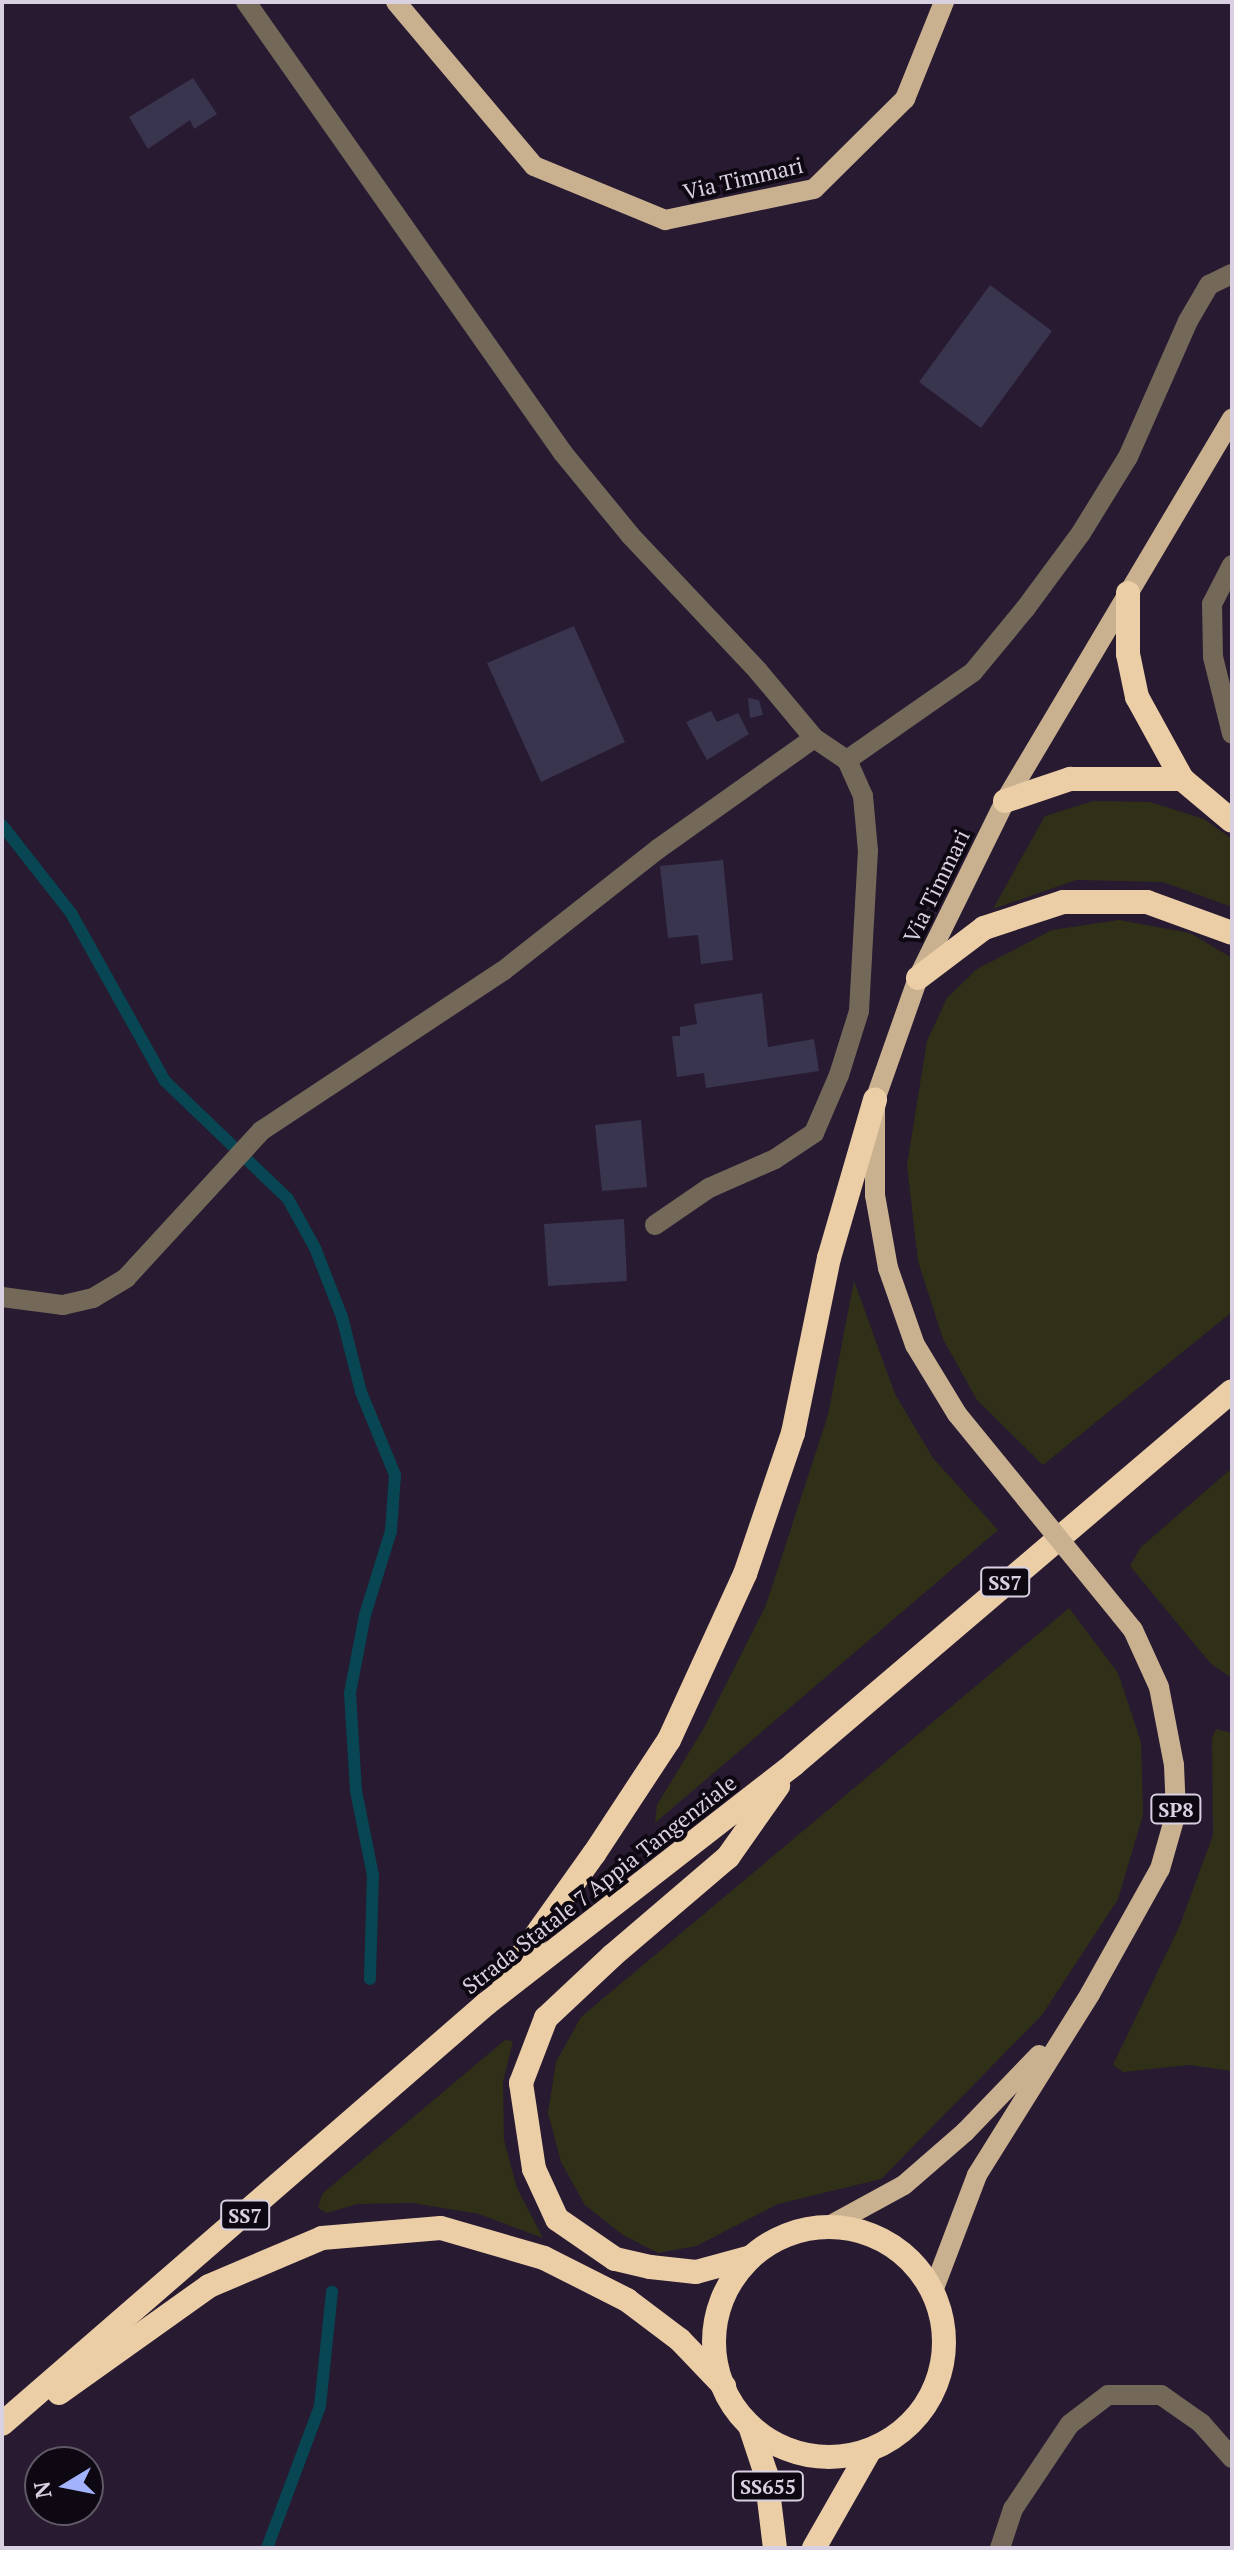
<!DOCTYPE html>
<html>
<head>
<meta charset="utf-8">
<style>
  body { margin:0 }
  #map { position:relative; width:1234px; height:2550px; overflow:hidden; background:#271a31; font-family:"PT Serif",serif }
  div>[style] { position:absolute }
  .green>* { inset:0; background:#2f3017 }
  .stream>* { height:12px; margin:-6px; padding:0 6px; transform-origin:6px; border-radius:6px; background:#074652 }
  .building>* { inset:0; background:#39354f }
  .minor>* { height:20px; margin:-10px; padding:0 10px; transform-origin:10px; border-radius:10px; background:#746859 }
  .major>* { height:20px; margin:-10px; padding:0 10px; transform-origin:10px; border-radius:10px; background:#c9b190 }
  .highway>* { height:24px; margin:-12px; padding:0 12px; transform-origin:12px; border-radius:12px; background:#ebcda6 }
  .highway>.ring { margin:-12px; padding:0; box-sizing:content-box; background:none; border:24px solid #ebcda6; border-radius:50% }
  .major-bridge>* { height:20px; margin:-10px; padding:0 10px; transform-origin:10px; border-radius:10px; background:#c9b190 }
  span { translate:-50% -50%; white-space:nowrap; text-align:center; line-height:1.15; -webkit-text-stroke:8px #0d0812; paint-order:stroke }
  .shield-label span { padding:2px 6px; background:#0d0812; border:2px solid; border-radius:6px; -webkit-text-stroke-width:0 }
  .shield-label { font-size:20px; color:#d9d1e1; font-weight:700 }
  .street-label { font-size:22px; color:#d9d1e1 }
  .frame { position:absolute; inset:0; border:4px solid #d9d1e1; pointer-events:none }
  .north { position:absolute; left:24px; top:2446px; width:80px; height:80px; box-sizing:border-box; background:#0d0812; border:2px solid #5f5865; border-radius:50%; rotate:260deg; font-size:22px; font-weight:700; line-height:32px; text-align:center; color:#d9d1e1 }
  .north::after { content:''; display:block; margin:auto; width:28px; height:36px; background:#a2b2fd; clip-path:polygon(50% 0,100% 100%,50% 72%,0 100%) }
</style>
</head>
<body>
<div id="map">
  <div class="green">
    <div style="clip-path:polygon(1093px 801px,1150px 802px,1204px 819px,1232px 839px,1232px 907px,1163px 882px,1076px 880px,993px 909px,1045px 816px)"></div>
    <div style="clip-path:polygon(1119px 920px,1190px 933px,1232px 958px,1232px 1312px,1043px 1465px,977px 1400px,943px 1339px,918px 1261px,907px 1165px,927px 1041px,947px 998px,977px 969px,1052px 930px)"></div>
    <div style="clip-path:polygon(854px 1281px,895px 1394px,933px 1458px,998px 1530px,655px 1823px,657px 1805px,705px 1726px,766px 1605px,828px 1415px)"></div>
    <div style="clip-path:polygon(1232px 1468px,1232px 1678px,1211px 1664px,1130px 1566px,1141px 1547px)"></div>
    <div style="clip-path:polygon(1069px 1608px,1118px 1673px,1141px 1742px,1143px 1815px,1118px 1899px,1042px 2015px,881px 2179px,778px 2204px,696px 2246px,658px 2253px,623px 2235px,585px 2205px,561px 2162px,548px 2113px,556px 2062px,581px 2017px)"></div>
    <div style="clip-path:polygon(1216px 1729px,1232px 1733px,1232px 2071px,1189px 2065px,1123px 2072px,1113px 2065px,1180px 1925px,1213px 1835px,1212px 1738px)"></div>
    <div style="clip-path:polygon(505px 2040px,513px 2041px,503px 2082px,504px 2140px,517px 2188px,543px 2238px,479px 2214px,412px 2203px,357px 2204px,327px 2213px,318px 2208px,322px 2194px)"></div>
  </div>
  <div class="stream">
    <div style="left:2px;top:825px;width:112px;rotate:51.9deg"></div>
    <div style="left:71px;top:913px;width:193px;rotate:60.8deg"></div>
    <div style="left:165px;top:1081px;width:170px;rotate:43.8deg"></div>
    <div style="left:288px;top:1199px;width:56px;rotate:61.1deg"></div>
    <div style="left:315px;top:1248px;width:74px;rotate:68.6deg"></div>
    <div style="left:342px;top:1317px;width:77px;rotate:75.8deg"></div>
    <div style="left:361px;top:1392px;width:90px;rotate:67.7deg"></div>
    <div style="left:395px;top:1475px;width:56px;rotate:94.1deg"></div>
    <div style="left:391px;top:1531px;width:88px;rotate:107.2deg"></div>
    <div style="left:365px;top:1615px;width:79px;rotate:100.9deg"></div>
    <div style="left:350px;top:1693px;width:98px;rotate:86.5deg"></div>
    <div style="left:356px;top:1791px;width:86px;rotate:78.6deg"></div>
    <div style="left:373px;top:1875px;width:104px;rotate:91.7deg"></div>
    <div style="left:267px;top:2548px;width:152px;rotate:-69.5deg"></div>
    <div style="left:320px;top:2406px;width:115px;rotate:-84deg"></div>
  </div>
  <div class="building">
    <div style="clip-path:polygon(193px 78px,217px 114px,194px 129px,190px 120px,148px 149px,129px 117px)"></div>
    <div style="clip-path:polygon(990px 285px,1052px 331px,981px 428px,919px 382px)"></div>
    <div style="clip-path:polygon(574px 626px,625px 742px,541px 782px,487px 663px)"></div>
    <div style="clip-path:polygon(748px 698px,759px 700px,763px 715px,750px 718px)"></div>
    <div style="clip-path:polygon(711px 711px,717px 722px,738px 713px,749px 734px,707px 760px,686px 722px)"></div>
    <div style="clip-path:polygon(723px 860px,733px 960px,701px 964px,698px 935px,668px 938px,660px 866px)"></div>
    <div style="clip-path:polygon(762px 993px,768px 1047px,814px 1039px,819px 1071px,706px 1088px,704px 1073px,677px 1077px,672px 1036px,680px 1036px,680px 1027px,697px 1024px,694px 1004px)"></div>
    <div style="clip-path:polygon(641px 1120px,647px 1187px,602px 1191px,595px 1125px)"></div>
    <div style="clip-path:polygon(624px 1219px,627px 1281px,548px 1286px,544px 1224px)"></div>
  </div>
  <div class="minor">
    <div style="left:246px;top:2px;width:551px;rotate:54.9deg"></div>
    <div style="left:563px;top:453px;width:106px;rotate:50.7deg"></div>
    <div style="left:630px;top:535px;width:187px;rotate:46.7deg"></div>
    <div style="left:758px;top:671px;width:87px;rotate:50.1deg"></div>
    <div style="left:814px;top:738px;width:40px;rotate:34deg"></div>
    <div style="left:847px;top:760px;width:154px;rotate:-34.9deg"></div>
    <div style="left:973px;top:672px;width:82px;rotate:-50.5deg"></div>
    <div style="left:1025px;top:609px;width:94px;rotate:-53.6deg"></div>
    <div style="left:1081px;top:533px;width:89px;rotate:-58.3deg"></div>
    <div style="left:1128px;top:457px;width:149px;rotate:-66.2deg"></div>
    <div style="left:1188px;top:321px;width:42px;rotate:-59.7deg"></div>
    <div style="left:1209px;top:285px;width:25px;rotate:-26deg"></div>
    <div style="left:1232px;top:565px;width:44px;rotate:117.1deg"></div>
    <div style="left:1212px;top:604px;width:53px;rotate:88.9deg"></div>
    <div style="left:1213px;top:657px;width:79px;rotate:76.1deg"></div>
    <div style="left:655px;top:1225px;width:65px;rotate:-34.4deg"></div>
    <div style="left:709px;top:1188px;width:72px;rotate:-23.7deg"></div>
    <div style="left:775px;top:1159px;width:47px;rotate:-33.7deg"></div>
    <div style="left:814px;top:1133px;width:63px;rotate:-66.7deg"></div>
    <div style="left:839px;top:1075px;width:67px;rotate:-72.6deg"></div>
    <div style="left:859px;top:1011px;width:160px;rotate:-86.8deg"></div>
    <div style="left:868px;top:851px;width:55px;rotate:-95.2deg"></div>
    <div style="left:863px;top:796px;width:39px;rotate:-114deg"></div>
    <div style="left:2px;top:1297px;width:62px;rotate:7.5deg"></div>
    <div style="left:63px;top:1305px;width:31px;rotate:-13deg"></div>
    <div style="left:93px;top:1298px;width:39px;rotate:-31deg"></div>
    <div style="left:126px;top:1278px;width:200px;rotate:-47.4deg"></div>
    <div style="left:261px;top:1131px;width:290px;rotate:-33.5deg"></div>
    <div style="left:503px;top:971px;width:197px;rotate:-38.2deg"></div>
    <div style="left:658px;top:849px;width:191px;rotate:-35.4deg"></div>
    <div style="left:1000px;top:2548px;width:41px;rotate:-71.6deg"></div>
    <div style="left:1013px;top:2509px;width:102px;rotate:-56.2deg"></div>
    <div style="left:1070px;top:2424px;width:48px;rotate:-37.3deg"></div>
    <div style="left:1108px;top:2395px;width:53px"></div>
    <div style="left:1161px;top:2395px;width:49px;rotate:35deg"></div>
    <div style="left:1201px;top:2423px;width:47px;rotate:48.5deg"></div>
  </div>
  <div class="major">
    <div style="left:396px;top:2px;width:214px;rotate:49.9deg"></div>
    <div style="left:534px;top:166px;width:142px;rotate:22.4deg"></div>
    <div style="left:665px;top:220px;width:152px;rotate:-11.8deg"></div>
    <div style="left:814px;top:189px;width:128px;rotate:-44.7deg"></div>
    <div style="left:905px;top:99px;width:105px;rotate:-68.1deg"></div>
    <div style="left:957px;top:1414px;width:81px;rotate:-121.3deg"></div>
    <div style="left:915px;top:1345px;width:82px;rotate:-109.3deg"></div>
    <div style="left:888px;top:1268px;width:74px;rotate:-100.1deg"></div>
    <div style="left:875px;top:1195px;width:95px;rotate:-90deg"></div>
    <div style="left:875px;top:1100px;width:129px;rotate:-70.6deg"></div>
    <div style="left:918px;top:978px;width:197px;rotate:-63.8deg"></div>
    <div style="left:1005px;top:801px;width:445px;rotate:-59.3deg"></div>
    <div style="left:829px;top:2226px;width:85px;rotate:-28.7deg"></div>
    <div style="left:904px;top:2185px;width:81px;rotate:-41deg"></div>
    <div style="left:965px;top:2132px;width:107px;rotate:-46.1deg"></div>
    <div style="left:933px;top:2291px;width:124px;rotate:-69.2deg"></div>
    <div style="left:977px;top:2175px;width:213px;rotate:-58deg"></div>
    <div style="left:1090px;top:1994px;width:143px;rotate:-60.8deg"></div>
    <div style="left:1160px;top:1869px;width:58px;rotate:-74.1deg"></div>
    <div style="left:1176px;top:1813px;width:48px;rotate:-92.4deg"></div>
    <div style="left:1174px;top:1765px;width:79px;rotate:-100.9deg"></div>
    <div style="left:1159px;top:1687px;width:63px;rotate:-114.5deg"></div>
    <div style="left:1133px;top:1630px;width:19px;rotate:-129deg"></div>
  </div>
  <div class="highway">
    <div style="left:1128px;top:593px;width:61px;rotate:90deg"></div>
    <div style="left:1128px;top:654px;width:44px;rotate:78.2deg"></div>
    <div style="left:1137px;top:697px;width:94px;rotate:61.2deg"></div>
    <div style="left:1182px;top:779px;width:65px;rotate:40deg"></div>
    <div style="left:1005px;top:801px;width:69px;rotate:-18.7deg"></div>
    <div style="left:1070px;top:779px;width:112px"></div>
    <div style="left:918px;top:978px;width:83px;rotate:-37.1deg"></div>
    <div style="left:984px;top:928px;width:83px;rotate:-18.2deg"></div>
    <div style="left:1063px;top:902px;width:84px"></div>
    <div style="left:1147px;top:902px;width:90px;rotate:20deg"></div>
    <div style="left:504px;top:1980px;width:155px;rotate:-54.5deg"></div>
    <div style="left:594px;top:1854px;width:136px;rotate:-56.7deg"></div>
    <div style="left:669px;top:1740px;width:183px;rotate:-65.4deg"></div>
    <div style="left:745px;top:1574px;width:149px;rotate:-71.2deg"></div>
    <div style="left:793px;top:1433px;width:179px;rotate:-78.4deg"></div>
    <div style="left:829px;top:1258px;width:165px;rotate:-73.8deg"></div>
    <div class="ring" style="left:714px;top:2227px;width:206px;height:206px"></div>
    <div style="left:751px;top:2257px;width:57px;rotate:164.7deg"></div>
    <div style="left:696px;top:2272px;width:46px;rotate:-173.8deg"></div>
    <div style="left:650px;top:2267px;width:36px;rotate:-167deg"></div>
    <div style="left:615px;top:2259px;width:70px;rotate:-145.4deg"></div>
    <div style="left:557px;top:2219px;width:55px;rotate:-114.7deg"></div>
    <div style="left:534px;top:2169px;width:87px;rotate:-98.6deg"></div>
    <div style="left:521px;top:2083px;width:70px;rotate:-69deg"></div>
    <div style="left:546px;top:2018px;width:91px;rotate:-43.2deg"></div>
    <div style="left:612px;top:1956px;width:153px;rotate:-40.5deg"></div>
    <div style="left:728px;top:1857px;width:87px;rotate:-54.8deg"></div>
    <div style="left:59px;top:2393px;width:184px;rotate:-35.5deg"></div>
    <div style="left:209px;top:2286px;width:123px;rotate:-23deg"></div>
    <div style="left:322px;top:2238px;width:119px;rotate:-4.8deg"></div>
    <div style="left:441px;top:2228px;width:107px;rotate:16.2deg"></div>
    <div style="left:544px;top:2258px;width:93px;rotate:26.8deg"></div>
    <div style="left:627px;top:2300px;width:66px;rotate:37deg"></div>
    <div style="left:680px;top:2340px;width:64px;rotate:46.3deg"></div>
    <div style="left:2px;top:2424px;width:641px;rotate:-40.95deg"></div>
    <div style="left:486px;top:2004px;width:390px;rotate:-37.9deg"></div>
    <div style="left:794px;top:1764px;width:575px;rotate:-40.42deg"></div>
    <div style="left:750px;top:2426px;width:51px;rotate:71.6deg"></div>
    <div style="left:766px;top:2474px;width:75px;rotate:83.1deg"></div>
    <div style="left:814px;top:2548px;width:113px;rotate:-60.3deg"></div>
  </div>
  <div class="major-bridge">
    <div style="left:957px;top:1414px;width:259px;rotate:50.8deg"></div>
  </div>
  <div class="shield-label">
    <span style="left:1005px;top:1582px">SS7</span>
    <span style="left:1176px;top:1809px">SP8</span>
    <span style="left:245px;top:2215px">SS7</span>
    <span style="left:768px;top:2486px">SS655</span>
  </div>
  <div class="street-label">
    <span style="left:743px;top:178px;rotate:-13deg">Via Timmari</span>
    <span style="left:936px;top:886px;rotate:-64deg">Via Timmari</span>
    <span style="left:599px;top:1884px;rotate:-38deg">Strada Statale 7 Appia Tangenziale</span>
  </div>
  <div class="frame"></div>
  <div class="north">N</div>
</div>
</body>
</html>
